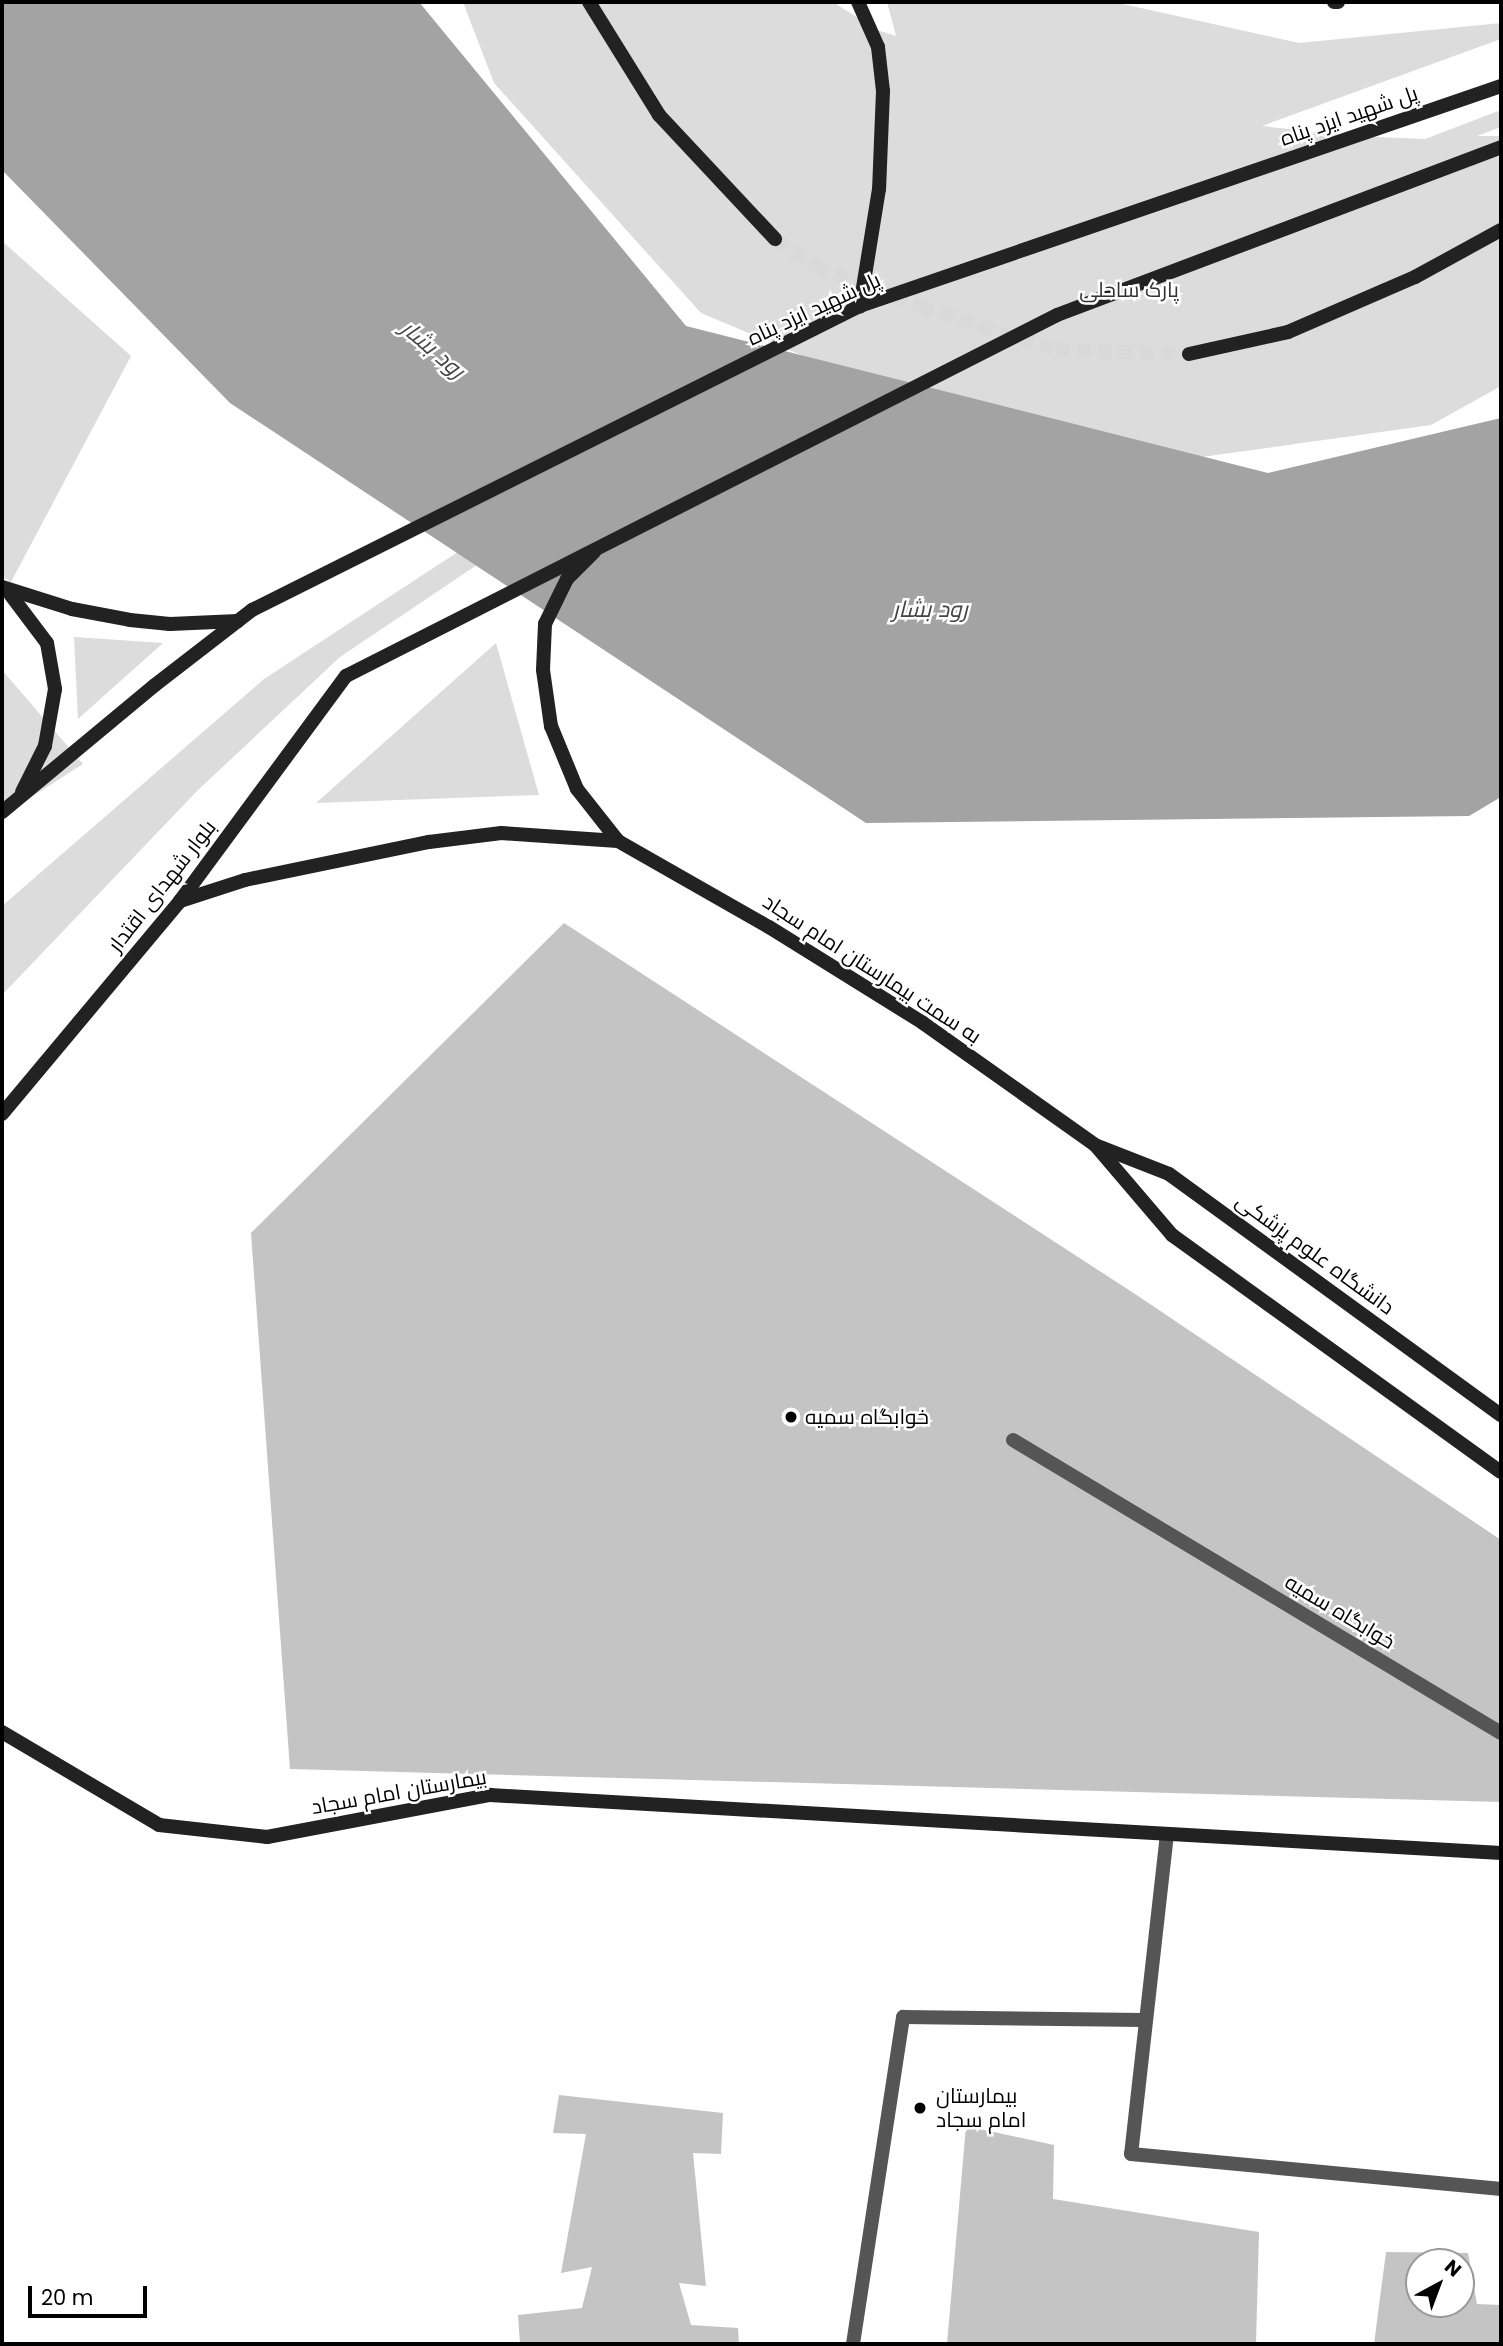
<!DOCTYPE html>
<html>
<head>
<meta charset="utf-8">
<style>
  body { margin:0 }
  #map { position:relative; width:1503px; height:2346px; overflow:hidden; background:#fff; font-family:Poppins,Cairo,sans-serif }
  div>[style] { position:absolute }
  .green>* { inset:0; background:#dcdcdc }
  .water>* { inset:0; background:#a3a3a3 }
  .building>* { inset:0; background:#c4c4c4 }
  .secondary-tunnel>* { height:14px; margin-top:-7px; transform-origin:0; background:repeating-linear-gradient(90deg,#d9d9d9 0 14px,transparent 0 21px) }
  .lane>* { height:14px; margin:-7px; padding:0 7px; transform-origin:7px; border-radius:7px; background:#555 }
  .street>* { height:14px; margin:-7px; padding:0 7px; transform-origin:7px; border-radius:7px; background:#555 }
  .secondary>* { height:14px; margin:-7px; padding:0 7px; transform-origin:7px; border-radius:7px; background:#222 }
  .secondary-bridge>* { height:14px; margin:-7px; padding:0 7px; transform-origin:7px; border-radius:7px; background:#222 }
  .dots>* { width:19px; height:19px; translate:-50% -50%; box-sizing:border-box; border:4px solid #fff; border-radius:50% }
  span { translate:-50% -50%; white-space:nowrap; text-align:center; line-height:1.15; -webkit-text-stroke:5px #fff; paint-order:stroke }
  .street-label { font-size:21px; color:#000 }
  .park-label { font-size:21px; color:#333 }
  .poi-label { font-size:21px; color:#000 }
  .left { translate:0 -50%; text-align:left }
  .water-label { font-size:23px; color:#444; font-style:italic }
  .frame { position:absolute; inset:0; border:4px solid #000; pointer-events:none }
  .north { position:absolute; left:1405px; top:2248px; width:70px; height:70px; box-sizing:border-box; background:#fff; border:2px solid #999; border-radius:50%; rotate:41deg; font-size:19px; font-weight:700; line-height:28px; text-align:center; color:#000 }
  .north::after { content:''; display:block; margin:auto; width:24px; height:32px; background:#000; clip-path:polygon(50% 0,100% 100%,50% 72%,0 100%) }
  .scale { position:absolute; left:28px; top:2286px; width:119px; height:32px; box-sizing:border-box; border:4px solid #000; border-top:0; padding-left:9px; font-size:21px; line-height:24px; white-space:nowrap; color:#000; -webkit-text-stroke:5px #fff; paint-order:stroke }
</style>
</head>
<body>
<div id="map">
  <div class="green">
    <div style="clip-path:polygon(463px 2px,833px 2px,877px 30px,896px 36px,887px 2px,1114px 2px,1299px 43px,1501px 23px,1501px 39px,1262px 126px,1353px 136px,1425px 139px,1501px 110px,1501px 127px,1477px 136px,1501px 136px,1501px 386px,1431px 425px,1108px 470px,520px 536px,340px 657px,197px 791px,2px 995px,2px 906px,264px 679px,505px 521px,832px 368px,701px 313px,494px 83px)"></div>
    <div style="clip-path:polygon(2px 241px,131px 356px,11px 582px,2px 577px)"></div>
    <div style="clip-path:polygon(74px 637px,163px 643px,78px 719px)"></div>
    <div style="clip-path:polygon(496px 643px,539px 795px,316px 803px)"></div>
    <div style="clip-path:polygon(2px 670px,83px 764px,2px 816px)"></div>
  </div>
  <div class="water">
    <div style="clip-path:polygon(2px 2px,419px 2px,686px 326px,1268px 473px,1501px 418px,1501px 797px,1469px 816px,866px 823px,230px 403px,2px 170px)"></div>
  </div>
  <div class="building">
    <div style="clip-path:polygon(564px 923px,1135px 1294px,1501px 1540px,1501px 1802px,290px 1769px,251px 1233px)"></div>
    <div style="clip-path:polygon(559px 2095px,723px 2113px,721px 2154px,693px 2153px,706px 2286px,679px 2283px,691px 2325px,738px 2328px,739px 2344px,520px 2344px,518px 2315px,582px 2308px,592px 2267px,561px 2273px,586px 2134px,553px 2133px)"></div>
    <div style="clip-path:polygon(966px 2126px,1054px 2145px,1053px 2199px,1259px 2232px,1256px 2344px,947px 2344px)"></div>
    <div style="clip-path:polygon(evenodd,1386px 2252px,1468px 2253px,1477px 2304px,1501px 2305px,1501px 2344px,1374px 2344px,1386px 2252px,1419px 2262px,1461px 2262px,1461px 2304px,1419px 2304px,1419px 2262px)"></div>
  </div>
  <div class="secondary-tunnel">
    <div style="left:775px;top:239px;width:48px;rotate:34deg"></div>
    <div style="left:815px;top:266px;width:112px;rotate:20.9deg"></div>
    <div style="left:920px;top:306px;width:143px;rotate:17.9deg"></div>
    <div style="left:1056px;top:350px;width:133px;rotate:1.7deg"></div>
  </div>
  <div class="lane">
    <div style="left:1167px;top:1834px;width:322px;rotate:96.4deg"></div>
    <div style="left:1131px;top:2154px;width:372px;rotate:5.4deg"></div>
    <div style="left:853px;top:2344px;width:331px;rotate:-81.3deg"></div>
    <div style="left:903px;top:2017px;width:241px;rotate:0.7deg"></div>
  </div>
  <div class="street">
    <div style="left:1013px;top:1440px;width:569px;rotate:30.98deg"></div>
  </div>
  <div class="secondary">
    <div style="left:589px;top:2px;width:133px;rotate:58.2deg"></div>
    <div style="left:659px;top:115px;width:170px;rotate:46.9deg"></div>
    <div style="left:858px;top:2px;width:49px;rotate:66deg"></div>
    <div style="left:878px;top:47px;width:44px;rotate:83.5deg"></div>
    <div style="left:883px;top:91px;width:98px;rotate:92.3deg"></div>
    <div style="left:879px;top:189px;width:119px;rotate:99.2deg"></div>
    <div style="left:1334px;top:2px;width:4px"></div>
    <div style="left:1057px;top:315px;width:475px;rotate:-20.7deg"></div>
    <div style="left:1189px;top:354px;width:101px;rotate:-12.5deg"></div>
    <div style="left:1288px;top:332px;width:138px;rotate:-23.4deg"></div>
    <div style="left:1415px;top:277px;width:98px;rotate:-28.7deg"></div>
    <div style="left:594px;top:552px;width:38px;rotate:135deg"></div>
    <div style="left:567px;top:579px;width:50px;rotate:116.1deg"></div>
    <div style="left:545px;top:624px;width:46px;rotate:92.5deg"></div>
    <div style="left:543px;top:670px;width:57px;rotate:81.9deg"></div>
    <div style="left:551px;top:726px;width:68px;rotate:67.6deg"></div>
    <div style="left:577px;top:789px;width:66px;rotate:51.7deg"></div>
    <div style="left:618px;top:841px;width:174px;rotate:29.7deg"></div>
    <div style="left:769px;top:927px;width:181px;rotate:31.9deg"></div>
    <div style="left:923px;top:1023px;width:211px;rotate:35.3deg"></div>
    <div style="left:1095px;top:1145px;width:79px;rotate:21.4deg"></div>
    <div style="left:1169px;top:1174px;width:410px;rotate:36deg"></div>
    <div style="left:2px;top:587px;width:73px;rotate:17.4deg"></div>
    <div style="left:72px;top:609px;width:59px;rotate:10.7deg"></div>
    <div style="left:130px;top:620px;width:40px;rotate:5.7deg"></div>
    <div style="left:170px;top:624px;width:68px;rotate:-2.5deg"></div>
    <div style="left:7px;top:590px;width:66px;rotate:53deg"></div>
    <div style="left:47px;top:643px;width:47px;rotate:80.1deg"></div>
    <div style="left:55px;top:689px;width:58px;rotate:100deg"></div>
    <div style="left:45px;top:746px;width:51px;rotate:116.6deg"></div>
    <div style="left:2px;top:812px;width:199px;rotate:-39.7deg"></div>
    <div style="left:155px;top:685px;width:123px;rotate:-37.7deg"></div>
    <div style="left:252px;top:610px;width:680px;rotate:-26.57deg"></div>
    <div style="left:860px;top:306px;width:678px;rotate:-18.94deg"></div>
    <div style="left:180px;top:901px;width:68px;rotate:-17.9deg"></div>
    <div style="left:245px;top:880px;width:188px;rotate:-11.7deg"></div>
    <div style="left:429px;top:842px;width:73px;rotate:-7.1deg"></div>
    <div style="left:501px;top:833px;width:117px;rotate:3.9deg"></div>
    <div style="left:2px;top:1114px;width:278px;rotate:-50.1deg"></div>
    <div style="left:180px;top:901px;width:280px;rotate:-53.6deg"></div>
    <div style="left:1096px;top:1146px;width:117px;rotate:49.5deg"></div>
    <div style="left:1172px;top:1235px;width:405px;rotate:35.8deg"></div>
    <div style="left:2px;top:1732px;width:182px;rotate:30.6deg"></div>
    <div style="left:159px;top:1825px;width:109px;rotate:6.3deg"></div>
    <div style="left:267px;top:1837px;width:227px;rotate:-10.7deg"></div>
    <div style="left:490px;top:1795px;width:1013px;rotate:3.28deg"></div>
  </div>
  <div class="secondary-bridge">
    <div style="left:346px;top:676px;width:797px;rotate:-26.92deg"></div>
  </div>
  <div class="dots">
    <div style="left:791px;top:1417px;background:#000"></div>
    <div style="left:920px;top:2108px;background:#000"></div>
  </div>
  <div class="street-label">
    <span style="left:1349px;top:116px;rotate:-19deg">پل شهید ایزد پناه</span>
    <span style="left:814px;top:309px;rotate:-25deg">پل شهید ایزد پناه</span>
    <span style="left:162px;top:886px;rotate:-52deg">بلوار شهدای اقتدار</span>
    <span style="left:872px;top:969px;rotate:33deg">به سمت بیمارستان امام سجاد</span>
    <span style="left:1315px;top:1254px;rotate:36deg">دانشگاه علوم پزشکی</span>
    <span style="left:1340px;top:1612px;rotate:31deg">خوابگاه سمیه</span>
    <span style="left:399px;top:1792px;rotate:-10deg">بیمارستان امام سجاد</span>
  </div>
  <div class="park-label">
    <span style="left:1129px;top:290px">پارک ساحلی</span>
  </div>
  <div class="poi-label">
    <span class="left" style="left:805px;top:1417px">خوابگاه سمیه</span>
    <span class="left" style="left:936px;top:2108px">بیمارستان<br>امام سجاد</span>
  </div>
  <div class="water-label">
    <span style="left:433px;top:349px;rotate:41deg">رود بشار</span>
    <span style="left:930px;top:609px">رود بشار</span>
  </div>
  <div class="frame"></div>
  <div class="north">N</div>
  <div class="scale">20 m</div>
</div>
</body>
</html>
